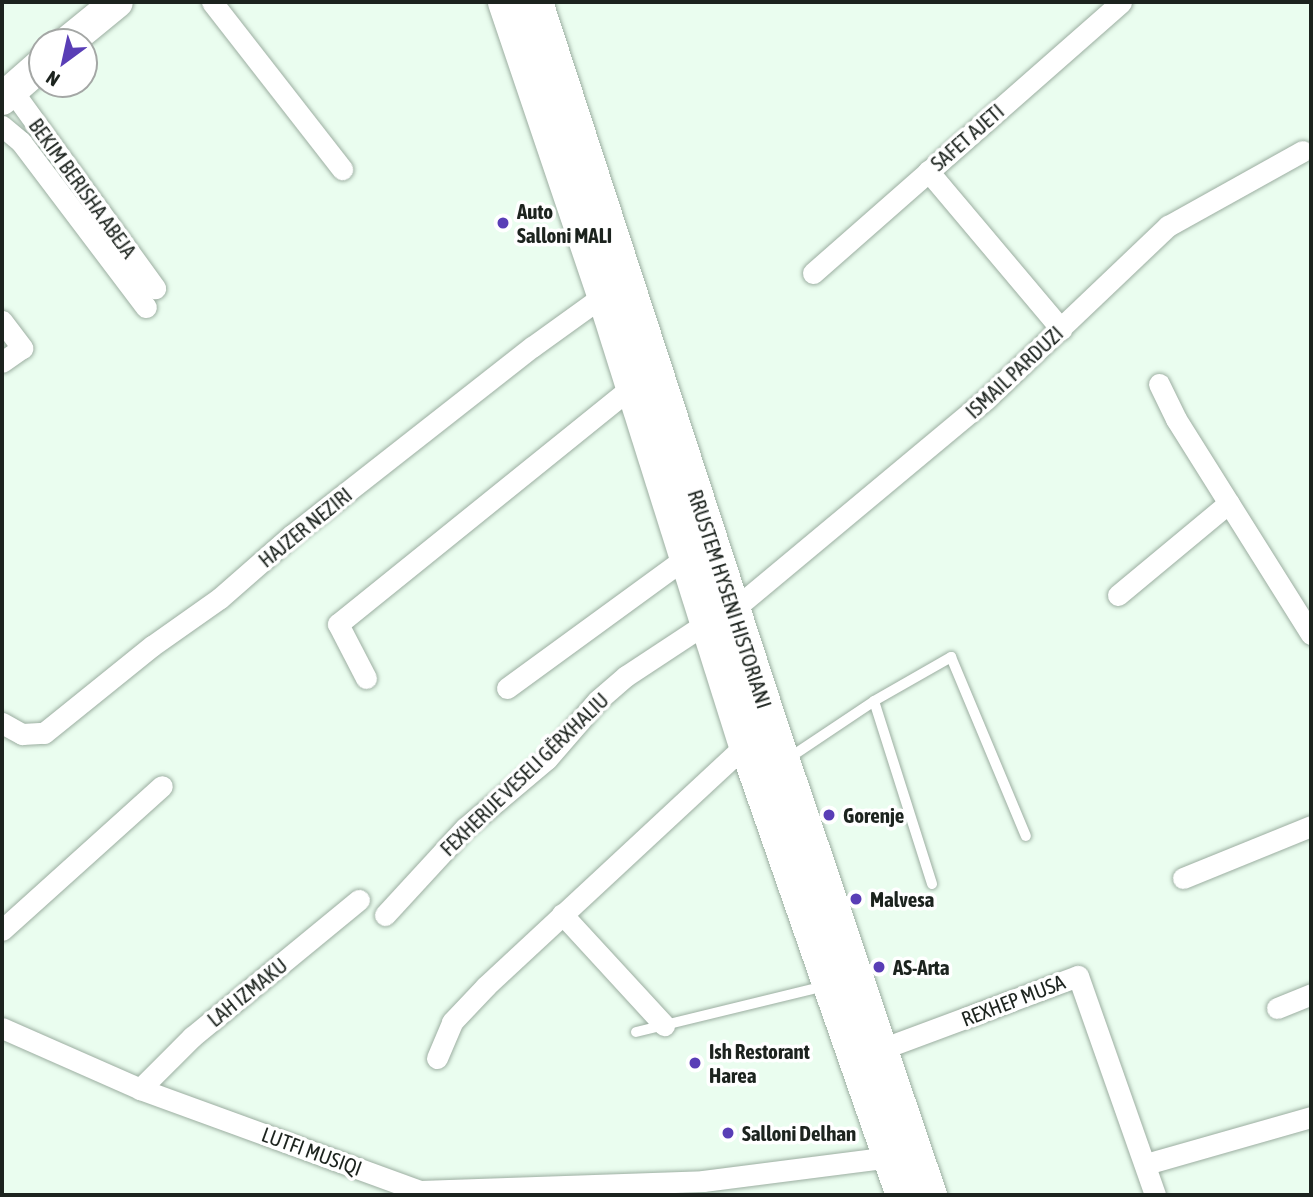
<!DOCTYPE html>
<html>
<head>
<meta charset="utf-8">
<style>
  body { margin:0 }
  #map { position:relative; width:1313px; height:1197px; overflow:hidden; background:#eafdef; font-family:"Asap Condensed",sans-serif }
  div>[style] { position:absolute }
  .roads { filter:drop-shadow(0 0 2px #9caea1) drop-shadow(0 0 2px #9caea1) }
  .lane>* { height:10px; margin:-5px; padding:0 5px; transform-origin:5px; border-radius:5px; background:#fff }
  .street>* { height:21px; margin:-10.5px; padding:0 10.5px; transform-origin:10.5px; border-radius:10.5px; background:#fff }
  .secondary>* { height:32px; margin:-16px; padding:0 16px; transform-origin:16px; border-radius:16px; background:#fff }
  .primary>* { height:35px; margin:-17.5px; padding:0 17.5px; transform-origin:17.5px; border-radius:17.5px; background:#fff }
  .dots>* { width:19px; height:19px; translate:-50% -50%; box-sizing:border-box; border:4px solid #fff; border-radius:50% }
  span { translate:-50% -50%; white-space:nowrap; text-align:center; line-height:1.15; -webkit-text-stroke:7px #fff; paint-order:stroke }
  .street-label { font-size:21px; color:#1c231e }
  .poi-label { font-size:21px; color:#1c231e; font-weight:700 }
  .left { translate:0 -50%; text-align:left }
  .frame { position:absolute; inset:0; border:4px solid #1c231e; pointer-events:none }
  .north { position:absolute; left:28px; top:28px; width:70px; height:70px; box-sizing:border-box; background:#fff; border:2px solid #a4a7a5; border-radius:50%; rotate:213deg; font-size:19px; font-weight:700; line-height:28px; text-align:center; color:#1c231e }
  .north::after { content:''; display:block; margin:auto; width:24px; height:32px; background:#593eb6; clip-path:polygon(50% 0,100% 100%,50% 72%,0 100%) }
</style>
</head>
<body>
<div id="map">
  <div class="roads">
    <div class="lane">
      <div style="left:874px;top:701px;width:89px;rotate:-29.7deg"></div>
      <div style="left:951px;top:657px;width:194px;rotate:67.3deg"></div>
      <div style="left:786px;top:760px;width:106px;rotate:-33.8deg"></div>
      <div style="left:874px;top:701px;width:192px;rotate:72.4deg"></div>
      <div style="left:636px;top:1032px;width:194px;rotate:-13.7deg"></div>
    </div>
    <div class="street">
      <div style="left:212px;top:2px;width:212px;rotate:52.1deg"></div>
      <div style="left:11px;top:89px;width:246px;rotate:54.1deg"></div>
      <div style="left:2px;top:126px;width:25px;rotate:40deg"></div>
      <div style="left:21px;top:142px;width:207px;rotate:52.9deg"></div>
      <div style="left:928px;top:171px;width:207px;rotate:49.9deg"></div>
      <div style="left:813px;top:273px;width:410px;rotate:-41.3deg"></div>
      <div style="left:2px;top:321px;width:34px;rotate:53deg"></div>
      <div style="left:22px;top:348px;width:24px;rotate:145deg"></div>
      <div style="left:1159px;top:384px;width:39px;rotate:64deg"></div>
      <div style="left:1176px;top:419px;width:254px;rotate:57.9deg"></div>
      <div style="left:1118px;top:595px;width:144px;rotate:-39.7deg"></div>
      <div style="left:734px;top:609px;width:327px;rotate:-39.8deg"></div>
      <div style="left:985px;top:400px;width:253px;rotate:-43.6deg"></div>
      <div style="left:1168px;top:226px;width:154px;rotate:-29.1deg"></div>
      <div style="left:366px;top:678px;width:61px;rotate:-117.4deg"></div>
      <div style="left:338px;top:624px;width:378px;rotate:-38.9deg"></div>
      <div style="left:507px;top:688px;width:224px;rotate:-36.1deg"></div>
      <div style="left:2px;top:723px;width:23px;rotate:29deg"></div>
      <div style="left:22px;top:734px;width:22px;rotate:-3deg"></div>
      <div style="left:44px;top:733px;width:139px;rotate:-38.9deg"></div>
      <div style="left:152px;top:646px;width:83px;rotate:-35.2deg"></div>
      <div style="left:220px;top:598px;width:96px;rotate:-41.2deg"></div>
      <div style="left:292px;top:535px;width:305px;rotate:-38.1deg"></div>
      <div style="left:532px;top:347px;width:89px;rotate:-35.8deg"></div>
      <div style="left:1183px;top:878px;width:138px;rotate:-22.1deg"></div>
      <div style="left:562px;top:914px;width:151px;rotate:47.4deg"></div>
      <div style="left:385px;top:915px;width:118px;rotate:-47.4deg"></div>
      <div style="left:465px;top:828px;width:107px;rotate:-40.1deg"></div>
      <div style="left:547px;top:759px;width:77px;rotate:-49.2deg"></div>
      <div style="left:597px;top:701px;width:38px;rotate:-41deg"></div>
      <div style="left:626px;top:676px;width:98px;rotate:-33.4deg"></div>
      <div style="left:2px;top:930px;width:215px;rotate:-42deg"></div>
      <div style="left:1277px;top:1008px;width:37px;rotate:-22deg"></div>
      <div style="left:2px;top:1028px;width:151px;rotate:23.8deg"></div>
      <div style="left:140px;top:1089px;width:298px;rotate:20deg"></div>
      <div style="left:420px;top:1191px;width:283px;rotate:-2deg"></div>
      <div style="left:703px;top:1181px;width:189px;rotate:-7.3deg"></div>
      <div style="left:879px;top:1050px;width:212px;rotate:-20.4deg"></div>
      <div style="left:1078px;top:976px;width:232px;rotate:70.6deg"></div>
      <div style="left:437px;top:1058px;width:39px;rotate:-67deg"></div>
      <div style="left:452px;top:1022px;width:50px;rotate:-46.6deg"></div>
      <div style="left:486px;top:986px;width:355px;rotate:-42.9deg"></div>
      <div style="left:140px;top:1089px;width:74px;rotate:-45deg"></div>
      <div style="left:192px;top:1037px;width:216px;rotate:-39.4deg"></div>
      <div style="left:1146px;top:1164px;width:172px;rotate:-15.9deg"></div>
    </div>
    <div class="secondary">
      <div style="left:68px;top:42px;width:63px;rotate:-39.2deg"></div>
      <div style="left:2px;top:99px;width:53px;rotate:-41.2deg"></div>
    </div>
    <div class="primary">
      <div style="left:505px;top:2px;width:309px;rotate:71.3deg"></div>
      <div style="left:604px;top:295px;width:471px;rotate:72.5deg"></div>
      <div style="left:746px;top:744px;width:478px;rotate:70.8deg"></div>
      <div style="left:535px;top:2px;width:773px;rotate:71.99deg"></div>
      <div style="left:774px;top:737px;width:484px;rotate:71.3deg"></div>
    </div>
  </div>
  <div class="dots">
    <div style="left:503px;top:223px;background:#593eb6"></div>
    <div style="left:829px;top:815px;background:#593eb6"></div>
    <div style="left:856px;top:899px;background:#593eb6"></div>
    <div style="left:879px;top:967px;background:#593eb6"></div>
    <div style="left:695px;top:1063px;background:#593eb6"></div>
    <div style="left:728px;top:1133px;background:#593eb6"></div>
  </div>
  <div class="street-label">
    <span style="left:967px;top:137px;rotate:-41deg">SAFET AJETI</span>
    <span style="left:83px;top:188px;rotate:54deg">BEKIM BERISHA ABEJA</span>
    <span style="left:1014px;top:372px;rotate:-43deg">ISMAIL PARDUZI</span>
    <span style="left:305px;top:527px;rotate:-39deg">HAJZER NEZIRI</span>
    <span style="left:730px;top:599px;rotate:72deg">RRUSTEM HYSENI HISTORIANI</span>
    <span style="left:524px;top:774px;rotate:-44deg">FEXHERIJE VESELI GËRXHALIU</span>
    <span style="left:247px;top:992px;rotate:-39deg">LAH IZMAKU</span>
    <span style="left:1013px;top:1000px;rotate:-21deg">REXHEP MUSA</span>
    <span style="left:312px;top:1151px;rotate:20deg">LUTFI MUSIQI</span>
  </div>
  <div class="poi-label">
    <span class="left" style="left:517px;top:223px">Auto<br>Salloni MALI</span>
    <span class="left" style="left:843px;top:815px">Gorenje</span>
    <span class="left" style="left:870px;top:899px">Malvesa</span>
    <span class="left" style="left:893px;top:967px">AS-Arta</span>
    <span class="left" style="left:709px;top:1063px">Ish Restorant<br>Harea</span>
    <span class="left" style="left:742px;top:1133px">Salloni Delhan</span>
  </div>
  <div class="frame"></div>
  <div class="north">N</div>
</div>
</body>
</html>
